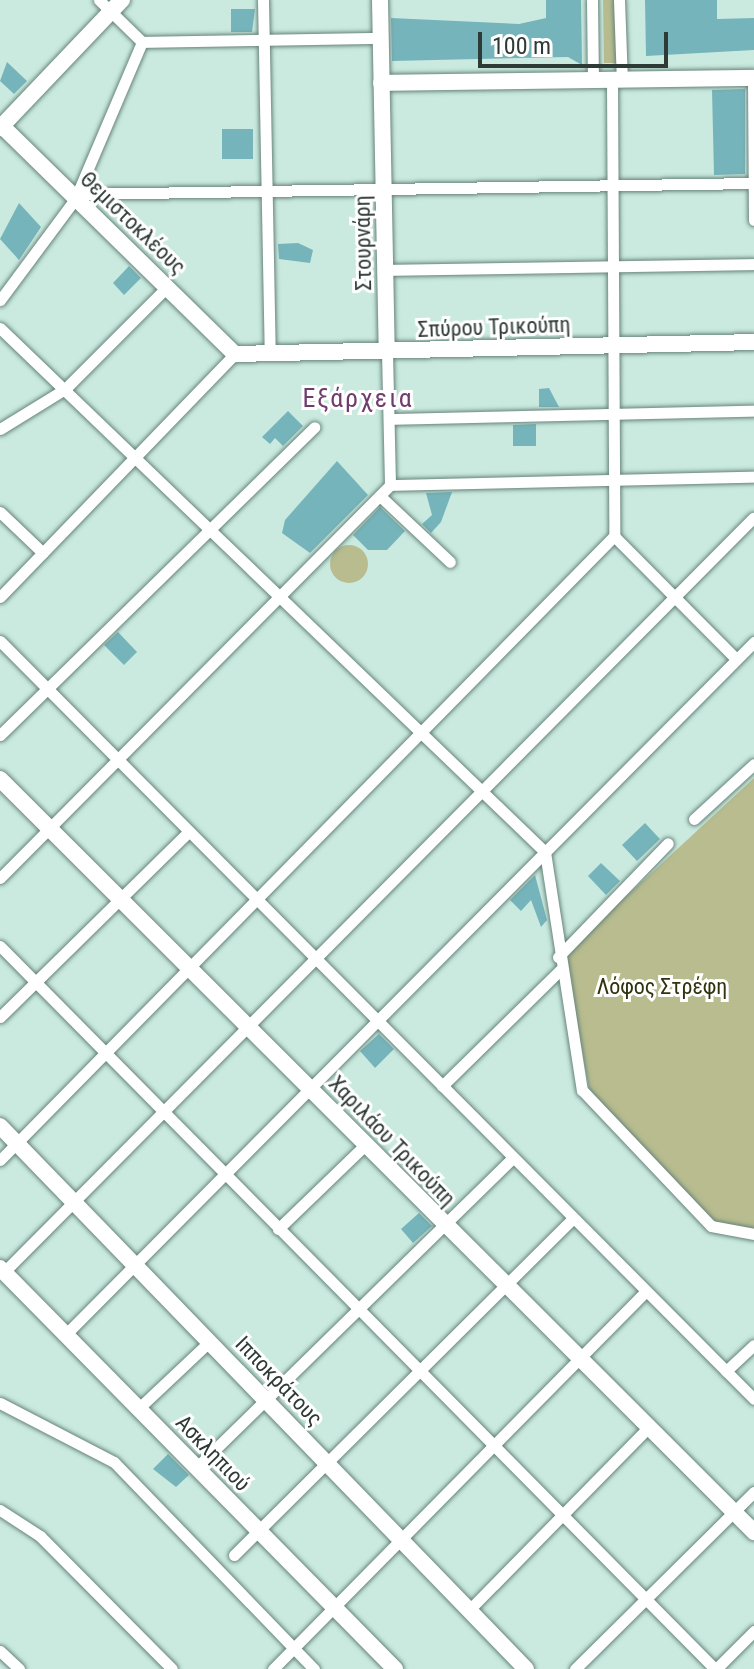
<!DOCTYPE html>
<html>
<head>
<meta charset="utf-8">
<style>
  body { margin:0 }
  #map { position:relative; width:754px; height:1669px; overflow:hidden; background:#caeae0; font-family:"Roboto Condensed",sans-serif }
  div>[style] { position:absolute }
  .green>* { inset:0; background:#b8bc8f }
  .round { border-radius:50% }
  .building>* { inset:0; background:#76b4bb }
  .roads { filter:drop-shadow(0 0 2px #67847b) drop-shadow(0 0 2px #67847b) }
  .street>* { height:11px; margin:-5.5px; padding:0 5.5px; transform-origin:5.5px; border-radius:5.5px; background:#fff }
  .secondary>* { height:16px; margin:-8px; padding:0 8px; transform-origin:8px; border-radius:8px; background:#fff }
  span { translate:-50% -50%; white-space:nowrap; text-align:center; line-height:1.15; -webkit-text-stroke:6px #fff; paint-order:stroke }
  .street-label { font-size:22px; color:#2e3a36 }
  .park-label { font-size:22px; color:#30330d }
  .quarter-label { font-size:26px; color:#6f3c6e; letter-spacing:2px }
  .scale { position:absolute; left:478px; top:32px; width:190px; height:36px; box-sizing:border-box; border:4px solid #2e3a36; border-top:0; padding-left:10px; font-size:24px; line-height:28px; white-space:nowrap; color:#2e3a36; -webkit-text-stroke:6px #fff; paint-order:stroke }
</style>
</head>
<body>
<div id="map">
  <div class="green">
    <div style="clip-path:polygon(603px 0,622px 0,623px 63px,604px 63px)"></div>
    <div class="round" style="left:330px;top:545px;width:38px;height:38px"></div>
    <div style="clip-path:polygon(754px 778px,754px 1231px,714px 1223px,590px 1092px,563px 955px)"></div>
  </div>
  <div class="building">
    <div style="clip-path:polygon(546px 0,581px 0,582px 65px,568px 57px,392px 61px,391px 18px,519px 24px,546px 18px)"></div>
    <div style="clip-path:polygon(645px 0,717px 0,717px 19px,754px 18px,754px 50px,646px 56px)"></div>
    <div style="clip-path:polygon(231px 9px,255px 9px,252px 32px,231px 32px)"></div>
    <div style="clip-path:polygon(7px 62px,27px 81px,14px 94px,0 81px)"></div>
    <div style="clip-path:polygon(745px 89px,745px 174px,714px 175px,712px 90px)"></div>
    <div style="clip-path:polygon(222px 129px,253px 129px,253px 159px,222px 159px)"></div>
    <div style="clip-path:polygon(19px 203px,41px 227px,19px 260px,0 239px)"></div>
    <div style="clip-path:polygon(298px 243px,313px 250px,310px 263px,279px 259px,278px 244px)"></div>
    <div style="clip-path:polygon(129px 266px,141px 278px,124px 295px,113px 283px)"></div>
    <div style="clip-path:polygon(549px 388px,559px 407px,539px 407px,539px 389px)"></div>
    <div style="clip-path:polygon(288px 411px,303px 426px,283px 446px,275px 438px,270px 444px,262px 437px)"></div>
    <div style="clip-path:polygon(536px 424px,536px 446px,513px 446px,513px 425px)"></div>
    <div style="clip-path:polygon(337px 461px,368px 495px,310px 553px,282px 533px,285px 520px)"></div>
    <div style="clip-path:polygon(452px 492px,441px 522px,431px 533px,422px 524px,432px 515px,426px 493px)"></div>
    <div style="clip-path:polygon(380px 507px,405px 531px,387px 550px,368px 550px,353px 535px)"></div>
    <div style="clip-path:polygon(118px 632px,137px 652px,124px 665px,104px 645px)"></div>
    <div style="clip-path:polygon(645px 823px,660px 839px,637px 861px,622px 845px)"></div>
    <div style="clip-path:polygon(601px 863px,620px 881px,606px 895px,588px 876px)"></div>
    <div style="clip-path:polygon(535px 875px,547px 920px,541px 927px,531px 900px,521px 911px,510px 900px)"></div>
    <div style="clip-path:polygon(379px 1034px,394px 1049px,375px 1068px,360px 1051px)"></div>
    <div style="clip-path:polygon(419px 1213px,432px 1226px,413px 1243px,401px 1229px)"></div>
    <div style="clip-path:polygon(168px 1454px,189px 1475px,176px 1487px,153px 1469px)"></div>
  </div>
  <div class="roads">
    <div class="street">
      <div style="left:99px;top:0;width:60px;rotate:44.3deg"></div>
      <div style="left:263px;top:0;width:355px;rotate:88.9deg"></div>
      <div style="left:592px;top:0;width:80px;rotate:89.3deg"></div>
      <div style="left:619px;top:0;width:80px;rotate:87.9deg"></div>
      <div style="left:142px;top:42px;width:238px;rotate:-1deg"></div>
      <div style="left:753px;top:78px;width:142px;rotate:89.6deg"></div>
      <div style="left:612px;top:80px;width:456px;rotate:89.7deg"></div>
      <div style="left:77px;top:194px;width:677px;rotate:-0.93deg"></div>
      <div style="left:385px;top:270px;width:369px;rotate:-0.9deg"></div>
      <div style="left:0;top:300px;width:126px;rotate:-53.4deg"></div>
      <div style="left:75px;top:199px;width:171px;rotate:-66.9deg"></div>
      <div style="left:0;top:328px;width:756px;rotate:43.87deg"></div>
      <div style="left:545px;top:852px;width:241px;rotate:81.2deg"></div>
      <div style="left:582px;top:1090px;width:187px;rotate:46.5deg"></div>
      <div style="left:711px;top:1226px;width:44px;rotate:10.5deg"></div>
      <div style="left:387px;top:352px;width:133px;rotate:88.7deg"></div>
      <div style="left:389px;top:419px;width:365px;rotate:-1.3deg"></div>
      <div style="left:0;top:429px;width:76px;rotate:-31.6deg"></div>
      <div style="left:65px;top:389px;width:144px;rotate:-45deg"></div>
      <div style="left:390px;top:485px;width:364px;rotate:-1.3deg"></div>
      <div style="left:380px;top:496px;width:96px;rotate:43.3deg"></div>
      <div style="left:0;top:512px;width:59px;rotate:43.6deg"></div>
      <div style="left:614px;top:536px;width:173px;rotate:45.2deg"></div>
      <div style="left:0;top:597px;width:338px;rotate:-46deg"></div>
      <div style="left:0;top:641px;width:1069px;rotate:45.15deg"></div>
      <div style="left:0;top:735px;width:440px;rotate:-44.4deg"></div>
      <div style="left:694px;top:819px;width:81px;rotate:-42.5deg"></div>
      <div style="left:0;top:878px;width:554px;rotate:-45.22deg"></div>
      <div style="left:0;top:946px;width:1017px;rotate:45.32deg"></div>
      <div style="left:558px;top:957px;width:158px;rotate:-46deg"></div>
      <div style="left:0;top:1017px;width:265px;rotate:-44.5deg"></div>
      <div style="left:442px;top:1086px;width:165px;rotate:-44.5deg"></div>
      <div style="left:0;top:1160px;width:875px;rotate:-45.46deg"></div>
      <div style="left:278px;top:1229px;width:121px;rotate:-44deg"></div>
      <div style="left:4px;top:1272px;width:1063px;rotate:-45.19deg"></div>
      <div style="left:66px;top:1334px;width:976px;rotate:-45.17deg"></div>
      <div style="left:726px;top:1371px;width:38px;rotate:-43deg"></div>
      <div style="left:0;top:1403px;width:128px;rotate:27.4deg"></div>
      <div style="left:114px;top:1462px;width:288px;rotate:46deg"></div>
      <div style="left:139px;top:1408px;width:98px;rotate:-43.3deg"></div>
      <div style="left:197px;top:1467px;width:442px;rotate:-44.4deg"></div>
      <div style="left:0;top:1510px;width:48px;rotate:33deg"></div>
      <div style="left:40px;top:1536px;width:187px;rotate:45.2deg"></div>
      <div style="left:234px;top:1555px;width:478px;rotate:-44.8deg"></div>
      <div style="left:469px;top:1610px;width:257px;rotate:-45.5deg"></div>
      <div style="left:0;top:1651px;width:26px;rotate:43deg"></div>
      <div style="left:273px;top:1669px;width:531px;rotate:-45.38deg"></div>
      <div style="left:575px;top:1669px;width:252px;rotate:-44.7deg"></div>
      <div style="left:716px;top:1669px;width:54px;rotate:-45deg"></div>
    </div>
    <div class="secondary">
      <div style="left:380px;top:0;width:352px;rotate:88.9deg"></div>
      <div style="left:381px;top:83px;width:373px;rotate:-0.8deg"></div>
      <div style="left:2px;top:126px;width:326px;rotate:44.4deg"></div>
      <div style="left:235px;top:354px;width:519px;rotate:-1.32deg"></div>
      <div style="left:0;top:128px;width:177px;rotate:-46.4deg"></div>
      <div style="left:0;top:779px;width:1066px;rotate:44.96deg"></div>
      <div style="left:0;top:1126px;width:756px;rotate:45.91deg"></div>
      <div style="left:0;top:1268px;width:563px;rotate:45.43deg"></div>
    </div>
  </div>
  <div class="street-label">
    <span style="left:133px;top:223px;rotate:44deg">Θεμιστοκλέους</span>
    <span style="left:363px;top:243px;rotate:-91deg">Στουρνάρη</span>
    <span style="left:494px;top:327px;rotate:-2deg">Σπύρου Τρικούπη</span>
    <span style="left:392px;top:1141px;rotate:46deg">Χαριλάου Τρικούπη</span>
    <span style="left:279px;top:1381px;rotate:46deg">Ιπποκράτους</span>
    <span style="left:213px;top:1453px;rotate:46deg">Ασκληπιού</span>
  </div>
  <div class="park-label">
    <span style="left:662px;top:987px">Λόφος Στρέφη</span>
  </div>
  <div class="quarter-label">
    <span style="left:358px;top:399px">Εξάρχεια</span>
  </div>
  <div class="scale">100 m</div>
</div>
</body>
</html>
